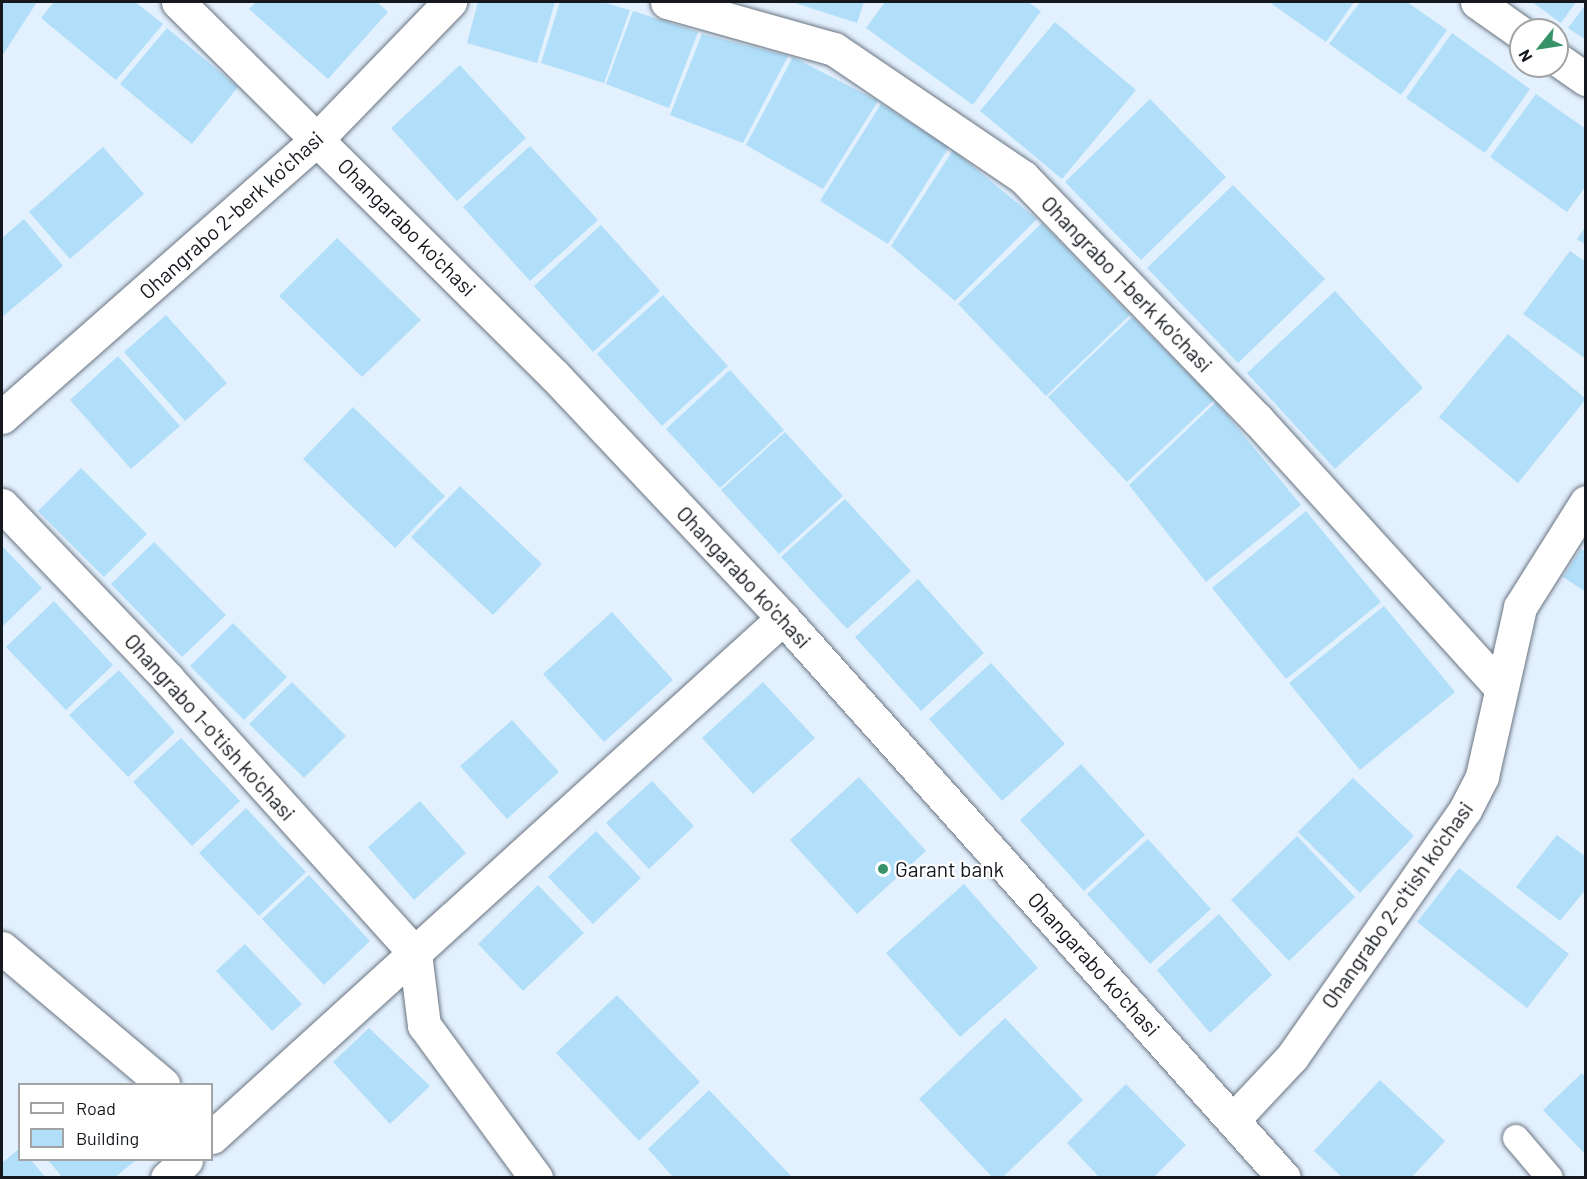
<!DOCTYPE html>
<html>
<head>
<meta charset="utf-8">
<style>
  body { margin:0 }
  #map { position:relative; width:1587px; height:1179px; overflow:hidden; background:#e3f0fe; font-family:Barlow,sans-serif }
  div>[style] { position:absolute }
  .building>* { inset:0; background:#b1dff9 }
  .roads { filter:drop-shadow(0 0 2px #6a7581) drop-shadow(0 0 2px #6a7581) }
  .lane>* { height:26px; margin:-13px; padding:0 13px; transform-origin:13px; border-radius:13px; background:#fff }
  .street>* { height:33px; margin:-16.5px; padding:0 16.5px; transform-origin:16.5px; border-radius:16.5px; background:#fff }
  .secondary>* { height:33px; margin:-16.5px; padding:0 16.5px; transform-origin:16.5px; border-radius:16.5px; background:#fff }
  .dots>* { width:16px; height:16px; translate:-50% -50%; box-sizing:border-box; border:3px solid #fff; border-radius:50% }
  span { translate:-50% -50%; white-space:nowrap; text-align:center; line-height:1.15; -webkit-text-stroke:4.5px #fff; paint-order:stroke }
  .street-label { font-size:21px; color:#15191e }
  .poi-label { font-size:21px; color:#15191e }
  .left { translate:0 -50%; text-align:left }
  .frame { position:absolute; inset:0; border:3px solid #15191e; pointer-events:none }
  .legend { position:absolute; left:18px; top:1083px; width:195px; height:78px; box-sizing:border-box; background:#fff; border:2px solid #a1a3a5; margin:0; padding:8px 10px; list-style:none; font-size:18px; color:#15191e }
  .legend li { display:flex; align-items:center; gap:12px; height:30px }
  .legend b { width:30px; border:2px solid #a1a3a5 }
  .north { position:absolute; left:1509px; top:18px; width:60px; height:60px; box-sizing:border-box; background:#fff; border:2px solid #a1a3a5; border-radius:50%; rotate:240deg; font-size:16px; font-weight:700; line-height:24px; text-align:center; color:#15191e }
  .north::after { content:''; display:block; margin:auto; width:21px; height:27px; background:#399369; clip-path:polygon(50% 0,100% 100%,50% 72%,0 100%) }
</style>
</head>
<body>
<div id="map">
  <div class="building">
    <div style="clip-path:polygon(2px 2px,37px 2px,2px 56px)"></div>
    <div style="clip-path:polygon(54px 2px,135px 2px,163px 24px,116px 80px,41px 18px)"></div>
    <div style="clip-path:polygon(256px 2px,377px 2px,388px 12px,328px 79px,249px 9px)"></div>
    <div style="clip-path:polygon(478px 2px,555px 2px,537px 63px,467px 43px)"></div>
    <div style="clip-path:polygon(560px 2px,602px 2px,630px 10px,604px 83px,541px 63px)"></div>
    <div style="clip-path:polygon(792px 2px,864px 2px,857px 23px)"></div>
    <div style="clip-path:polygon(885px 2px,1028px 2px,1041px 11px,973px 105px,866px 28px)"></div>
    <div style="clip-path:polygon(1269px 2px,1354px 2px,1326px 42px)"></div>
    <div style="clip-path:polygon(1360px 2px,1407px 2px,1447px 30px,1401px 95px,1329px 44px)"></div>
    <div style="clip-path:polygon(1532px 2px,1576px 2px,1561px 23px)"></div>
    <div style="clip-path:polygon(1586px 4px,1586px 40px,1568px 28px)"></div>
    <div style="clip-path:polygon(633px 11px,698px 32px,669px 108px,606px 84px)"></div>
    <div style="clip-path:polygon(1055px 22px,1136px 90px,1062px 179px,980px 111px)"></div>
    <div style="clip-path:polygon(167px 28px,238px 87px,192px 144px,120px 84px)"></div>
    <div style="clip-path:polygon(1452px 33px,1530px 89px,1485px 153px,1406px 98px)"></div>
    <div style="clip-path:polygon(702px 34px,788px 56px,743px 143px,670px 115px)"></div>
    <div style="clip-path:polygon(793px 57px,878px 101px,823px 189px,746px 145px)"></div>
    <div style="clip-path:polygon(460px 65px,526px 138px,457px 201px,391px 128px)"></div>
    <div style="clip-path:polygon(1536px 94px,1586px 129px,1586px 186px,1567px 212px,1490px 157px)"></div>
    <div style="clip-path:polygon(1150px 99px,1226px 177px,1141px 260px,1065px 182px)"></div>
    <div style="clip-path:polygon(881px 104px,949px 147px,888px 244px,820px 201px)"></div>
    <div style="clip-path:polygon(530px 146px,598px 220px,530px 281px,463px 207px)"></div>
    <div style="clip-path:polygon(103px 147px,144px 194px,70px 259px,29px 212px)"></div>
    <div style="clip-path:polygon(953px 150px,1037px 219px,955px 301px,891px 246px)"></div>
    <div style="clip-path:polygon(1233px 185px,1325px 279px,1238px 363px,1147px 268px)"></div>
    <div style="clip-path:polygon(24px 219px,63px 266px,2px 317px,2px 238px)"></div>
    <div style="clip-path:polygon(1042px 223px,1130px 315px,1046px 396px,958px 304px)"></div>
    <div style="clip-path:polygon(601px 225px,660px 291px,593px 352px,534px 286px)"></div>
    <div style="clip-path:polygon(1586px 226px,1586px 245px,1577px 239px)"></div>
    <div style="clip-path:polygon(337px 238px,421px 320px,362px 377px,279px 296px)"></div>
    <div style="clip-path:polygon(1570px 251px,1586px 262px,1586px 359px,1523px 314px)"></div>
    <div style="clip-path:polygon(1335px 291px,1423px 388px,1335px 469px,1247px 373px)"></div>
    <div style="clip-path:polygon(663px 295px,728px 366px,662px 426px,597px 354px)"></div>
    <div style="clip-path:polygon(166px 315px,227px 383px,185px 421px,124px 352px)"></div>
    <div style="clip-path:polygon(1132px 317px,1214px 400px,1127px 482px,1048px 397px)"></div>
    <div style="clip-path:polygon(1508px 334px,1586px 399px,1518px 483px,1439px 417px)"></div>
    <div style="clip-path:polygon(118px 356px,180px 426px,131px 469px,70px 400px)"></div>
    <div style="clip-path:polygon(730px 370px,784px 430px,720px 488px,666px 429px)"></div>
    <div style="clip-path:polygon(1216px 402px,1301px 505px,1206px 582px,1129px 485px)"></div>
    <div style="clip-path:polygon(353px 407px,445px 496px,395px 548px,303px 459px)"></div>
    <div style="clip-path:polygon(785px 432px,843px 496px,779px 554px,721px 490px)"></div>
    <div style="clip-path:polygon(81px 468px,147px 534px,104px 577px,38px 511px)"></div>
    <div style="clip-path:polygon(460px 486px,542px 564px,493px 615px,411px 537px)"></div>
    <div style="clip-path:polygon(845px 499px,911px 571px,847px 629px,781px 557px)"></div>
    <div style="clip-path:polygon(1306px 511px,1381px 602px,1286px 679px,1212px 588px)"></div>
    <div style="clip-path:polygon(154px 542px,226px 615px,182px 657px,111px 584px)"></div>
    <div style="clip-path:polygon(2px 546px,42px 588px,2px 627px)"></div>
    <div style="clip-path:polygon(1581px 549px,1586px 552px,1586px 592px,1563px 577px)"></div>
    <div style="clip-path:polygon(918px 579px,984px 653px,921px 711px,855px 637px)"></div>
    <div style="clip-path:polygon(54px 601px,113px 665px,66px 710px,6px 647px)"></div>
    <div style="clip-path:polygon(1384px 606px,1455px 692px,1360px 770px,1289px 683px)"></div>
    <div style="clip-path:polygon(612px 612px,673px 680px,604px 742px,543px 674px)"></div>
    <div style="clip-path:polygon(233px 623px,287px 677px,244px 720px,190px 666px)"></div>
    <div style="clip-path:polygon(991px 663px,1065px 744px,1002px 801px,929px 719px)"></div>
    <div style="clip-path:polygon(119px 670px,175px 732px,128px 777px,69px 715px)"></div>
    <div style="clip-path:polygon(292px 682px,346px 736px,304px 778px,249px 724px)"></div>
    <div style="clip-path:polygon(763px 682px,815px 738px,753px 794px,702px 738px)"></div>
    <div style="clip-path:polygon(512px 720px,559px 772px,507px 819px,460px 766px)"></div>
    <div style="clip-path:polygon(181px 738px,240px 801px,192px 846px,133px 782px)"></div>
    <div style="clip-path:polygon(1081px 764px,1145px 835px,1084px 891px,1020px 820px)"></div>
    <div style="clip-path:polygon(859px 777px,926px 851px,857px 914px,790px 840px)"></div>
    <div style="clip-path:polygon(1353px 778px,1414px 836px,1360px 893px,1298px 832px)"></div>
    <div style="clip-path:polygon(652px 781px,694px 826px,649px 869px,606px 823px)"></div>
    <div style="clip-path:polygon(420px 801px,466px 853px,414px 900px,368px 847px)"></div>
    <div style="clip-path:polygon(246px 808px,306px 872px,259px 916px,199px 853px)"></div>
    <div style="clip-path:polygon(596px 831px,641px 878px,593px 924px,548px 877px)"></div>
    <div style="clip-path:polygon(1557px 835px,1586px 857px,1586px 889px,1560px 921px,1516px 887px)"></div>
    <div style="clip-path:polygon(1297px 836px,1355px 897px,1289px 961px,1231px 900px)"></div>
    <div style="clip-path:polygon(1148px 839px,1211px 909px,1150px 964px,1087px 894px)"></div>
    <div style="clip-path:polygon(1459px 868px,1569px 954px,1527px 1008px,1417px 922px)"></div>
    <div style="clip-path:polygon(309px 875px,370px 941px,324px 985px,262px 919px)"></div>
    <div style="clip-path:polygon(964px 884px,1038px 968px,960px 1037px,886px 953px)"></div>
    <div style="clip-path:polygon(538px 885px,584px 933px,523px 991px,478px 944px)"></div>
    <div style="clip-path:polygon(1219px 914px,1272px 975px,1210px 1033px,1157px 970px)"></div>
    <div style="clip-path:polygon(245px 944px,302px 1004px,272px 1031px,216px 971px)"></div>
    <div style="clip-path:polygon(617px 995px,700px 1082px,639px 1141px,556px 1053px)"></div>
    <div style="clip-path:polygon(1005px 1018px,1083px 1100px,1002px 1178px,993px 1178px,919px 1099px)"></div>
    <div style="clip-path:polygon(369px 1028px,430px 1086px,390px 1124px,333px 1062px)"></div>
    <div style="clip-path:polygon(1582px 1073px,1586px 1078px,1586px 1155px,1543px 1110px)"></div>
    <div style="clip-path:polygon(1380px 1080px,1445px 1141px,1411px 1178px,1343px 1178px,1314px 1151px)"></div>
    <div style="clip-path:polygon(1126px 1084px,1186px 1145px,1153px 1178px,1100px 1178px,1067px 1143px)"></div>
    <div style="clip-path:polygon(709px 1090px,793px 1178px,674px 1178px,648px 1149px)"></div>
    <div style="clip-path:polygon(20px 1148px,20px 1160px,31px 1160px,46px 1178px,2px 1178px,2px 1163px)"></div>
    <div style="clip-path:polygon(48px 1160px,136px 1160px,114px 1178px,63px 1178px)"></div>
  </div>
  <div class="roads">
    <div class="lane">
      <div style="left:1516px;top:1138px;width:52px;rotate:49.6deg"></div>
    </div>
    <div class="street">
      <div style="left:667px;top:2px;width:173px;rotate:15.7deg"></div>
      <div style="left:834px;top:49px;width:228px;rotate:34.1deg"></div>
      <div style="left:1023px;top:177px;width:337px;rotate:46deg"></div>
      <div style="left:1257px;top:419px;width:363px;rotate:47.8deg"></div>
      <div style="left:1477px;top:2px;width:54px;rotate:35.2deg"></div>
      <div style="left:1557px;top:59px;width:35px;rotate:35deg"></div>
      <div style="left:2px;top:417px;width:422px;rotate:-41.4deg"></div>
      <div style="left:318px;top:138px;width:190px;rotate:-45.9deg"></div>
      <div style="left:2px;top:505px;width:240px;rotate:46.3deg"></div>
      <div style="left:168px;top:679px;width:369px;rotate:48deg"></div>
      <div style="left:415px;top:953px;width:73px;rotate:82.9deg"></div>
      <div style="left:424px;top:1025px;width:190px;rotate:53.8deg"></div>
      <div style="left:2px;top:948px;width:211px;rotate:40.2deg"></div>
      <div style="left:1233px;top:1120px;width:86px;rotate:-46.9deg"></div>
      <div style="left:1292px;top:1057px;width:302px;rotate:-55deg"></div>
      <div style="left:1465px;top:810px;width:38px;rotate:-63deg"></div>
      <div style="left:1482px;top:776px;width:173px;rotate:-77.3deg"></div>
      <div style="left:1520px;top:607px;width:124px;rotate:-57.8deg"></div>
      <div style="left:212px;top:1137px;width:772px;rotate:-42.27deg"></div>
      <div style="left:167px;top:1178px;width:26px;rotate:-43deg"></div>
    </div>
    <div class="secondary">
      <div style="left:178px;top:2px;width:531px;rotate:44.77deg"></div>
      <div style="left:555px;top:376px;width:332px;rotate:46.7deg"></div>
      <div style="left:783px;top:618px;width:751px;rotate:48.18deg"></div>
    </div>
  </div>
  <div class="dots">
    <div style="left:883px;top:869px;background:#399369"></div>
  </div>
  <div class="street-label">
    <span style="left:231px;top:215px;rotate:-42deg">Ohangrabo 2-berk ko'chasi</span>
    <span style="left:407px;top:227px;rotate:45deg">Ohangarabo ko'chasi</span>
    <span style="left:1127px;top:284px;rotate:46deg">Ohangrabo 1-berk ko'chasi</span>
    <span style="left:744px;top:577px;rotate:47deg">Ohangarabo ko'chasi</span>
    <span style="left:210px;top:727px;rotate:48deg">Ohangrabo 1-o'tish ko'chasi</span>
    <span style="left:1397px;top:905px;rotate:-55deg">Ohangrabo 2-o'tish ko'chasi</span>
    <span style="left:1094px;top:964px;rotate:48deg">Ohangarabo ko'chasi</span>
  </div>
  <div class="poi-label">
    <span class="left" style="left:895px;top:869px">Garant bank</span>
  </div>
  <div class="frame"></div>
  <ul class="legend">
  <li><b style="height:8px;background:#fff"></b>Road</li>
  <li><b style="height:16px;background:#b1dff9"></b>Building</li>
  </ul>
  <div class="north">N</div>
</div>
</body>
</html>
